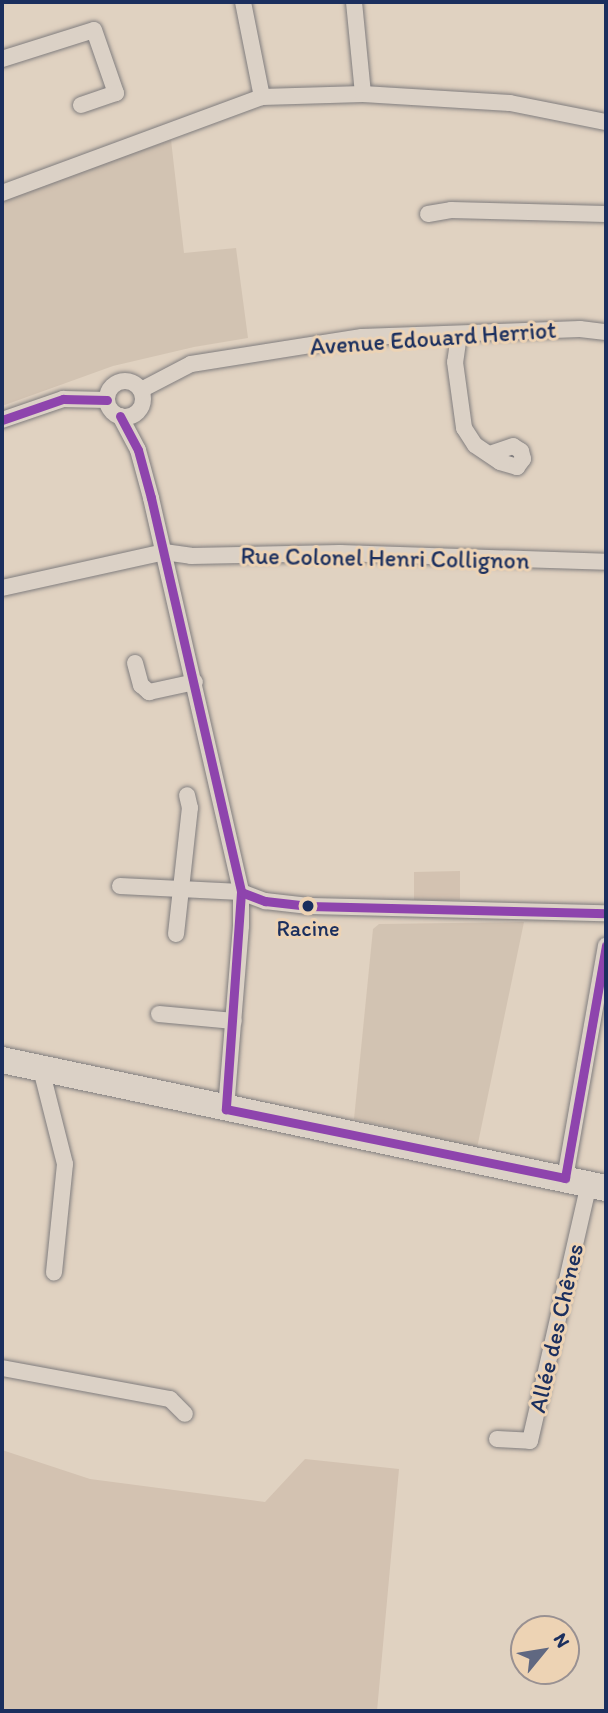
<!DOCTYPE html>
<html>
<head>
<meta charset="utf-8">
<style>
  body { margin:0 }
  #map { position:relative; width:608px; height:1713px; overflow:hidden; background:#e0d2c1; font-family:Itim,sans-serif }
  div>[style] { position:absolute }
  .built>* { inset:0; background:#d2c3b2 }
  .green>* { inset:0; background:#d3c2b1 }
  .roads { filter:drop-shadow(0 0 2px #807d7e) drop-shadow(0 0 2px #807d7e) }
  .street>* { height:16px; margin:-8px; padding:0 8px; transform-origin:8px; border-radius:8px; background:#dbd1c6 }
  .street>.ring { margin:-8px; padding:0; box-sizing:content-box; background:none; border:16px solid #dbd1c6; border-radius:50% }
  .primary>* { height:26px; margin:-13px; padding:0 13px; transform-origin:13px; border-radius:13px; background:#dbd1c6 }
  .bus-1>* { height:9px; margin:-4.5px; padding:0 4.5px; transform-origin:4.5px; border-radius:4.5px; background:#8e44ad }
  .dots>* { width:19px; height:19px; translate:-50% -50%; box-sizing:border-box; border:4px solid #edd3b4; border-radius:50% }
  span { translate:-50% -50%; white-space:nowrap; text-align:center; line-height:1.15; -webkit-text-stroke:6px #edd3b4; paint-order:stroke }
  .bus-label { font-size:22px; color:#1b2f5e }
  .street-label { font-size:24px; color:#1b2f5e }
  .frame { position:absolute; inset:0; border:4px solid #1b2f5e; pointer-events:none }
  .north { position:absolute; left:510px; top:1615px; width:70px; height:70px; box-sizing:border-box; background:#edd3b4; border:2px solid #999192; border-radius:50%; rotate:60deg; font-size:19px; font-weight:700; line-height:28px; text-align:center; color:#1b2f5e }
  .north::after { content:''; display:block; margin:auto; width:24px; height:32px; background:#606881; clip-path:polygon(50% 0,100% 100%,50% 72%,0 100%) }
</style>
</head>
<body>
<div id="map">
  <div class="built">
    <div style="clip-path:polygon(171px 140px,184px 253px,236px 248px,248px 338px,194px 347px,113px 366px,2px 406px,2px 198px)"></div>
    <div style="clip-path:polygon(524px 922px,477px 1148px,354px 1119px,373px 929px,379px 924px)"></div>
  </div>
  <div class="green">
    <div style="clip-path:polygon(460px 871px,460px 900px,414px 900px,414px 872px)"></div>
    <div style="clip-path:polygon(2px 1450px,90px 1479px,265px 1502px,305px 1459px,399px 1469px,377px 1711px,2px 1711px)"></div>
  </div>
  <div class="roads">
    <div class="street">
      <div style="left:243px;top:2px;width:97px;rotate:78.7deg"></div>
      <div style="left:354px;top:2px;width:92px;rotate:84.4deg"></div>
      <div style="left:2px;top:59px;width:96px;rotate:-17.5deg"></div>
      <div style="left:94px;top:30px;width:67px;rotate:70.8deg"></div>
      <div style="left:116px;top:93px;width:37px;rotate:161deg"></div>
      <div style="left:2px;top:193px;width:277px;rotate:-20.3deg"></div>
      <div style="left:262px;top:97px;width:101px;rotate:-1.7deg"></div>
      <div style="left:363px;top:94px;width:147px;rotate:3.5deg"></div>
      <div style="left:510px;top:103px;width:98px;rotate:11.2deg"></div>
      <div style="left:428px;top:214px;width:23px;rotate:-10deg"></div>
      <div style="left:451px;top:210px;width:155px;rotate:1.5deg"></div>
      <div style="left:459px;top:335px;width:27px;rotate:98deg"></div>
      <div style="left:455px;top:362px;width:67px;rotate:82.2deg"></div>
      <div style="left:464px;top:428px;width:20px;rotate:57deg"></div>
      <div style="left:475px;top:445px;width:30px;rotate:34deg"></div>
      <div style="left:500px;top:462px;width:18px;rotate:16deg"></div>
      <div style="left:517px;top:467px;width:10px;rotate:-53deg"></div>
      <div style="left:523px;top:459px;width:8px;rotate:-104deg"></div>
      <div style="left:521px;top:451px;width:9px;rotate:-148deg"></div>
      <div style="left:513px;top:446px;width:24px;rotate:161deg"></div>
      <div class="ring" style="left:107px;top:381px;width:20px;height:20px"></div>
      <div style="left:141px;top:390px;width:56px;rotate:-27.5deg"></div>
      <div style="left:191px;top:364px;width:173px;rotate:-9deg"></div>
      <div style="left:362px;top:337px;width:218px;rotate:-2.1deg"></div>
      <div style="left:580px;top:329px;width:26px;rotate:7deg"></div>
      <div style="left:120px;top:416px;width:38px;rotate:62deg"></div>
      <div style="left:138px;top:450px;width:50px;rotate:74.8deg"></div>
      <div style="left:151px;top:498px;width:404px;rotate:77.1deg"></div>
      <div style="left:241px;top:892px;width:34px;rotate:90deg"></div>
      <div style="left:241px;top:926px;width:184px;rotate:94.7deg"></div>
      <div style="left:2px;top:420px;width:65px;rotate:-19deg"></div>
      <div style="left:63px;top:399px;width:44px;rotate:1.3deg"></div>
      <div style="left:2px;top:588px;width:166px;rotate:-12.5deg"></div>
      <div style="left:164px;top:552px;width:27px;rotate:8deg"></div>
      <div style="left:191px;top:556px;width:149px;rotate:-1.2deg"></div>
      <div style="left:340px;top:553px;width:266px;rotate:1.9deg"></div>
      <div style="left:135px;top:663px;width:23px;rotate:75deg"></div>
      <div style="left:141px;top:685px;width:11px;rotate:41deg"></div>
      <div style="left:149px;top:692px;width:47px;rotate:-12.3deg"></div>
      <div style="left:120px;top:886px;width:121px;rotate:2.8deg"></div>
      <div style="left:241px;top:892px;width:26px;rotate:21deg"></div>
      <div style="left:265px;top:901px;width:44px;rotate:6.5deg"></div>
      <div style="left:309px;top:906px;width:297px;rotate:1.4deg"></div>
      <div style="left:176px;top:934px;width:127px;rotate:-83.7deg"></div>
      <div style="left:190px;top:808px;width:13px;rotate:-103deg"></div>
      <div style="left:159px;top:1014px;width:75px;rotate:5.3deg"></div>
      <div style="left:44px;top:1069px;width:8px;rotate:97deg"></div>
      <div style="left:43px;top:1077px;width:90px;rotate:75.8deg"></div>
      <div style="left:65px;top:1164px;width:109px;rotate:95.8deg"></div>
      <div style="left:565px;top:1178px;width:236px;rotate:-80deg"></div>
      <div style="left:2px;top:1368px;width:171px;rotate:10.5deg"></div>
      <div style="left:170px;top:1399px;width:21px;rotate:45deg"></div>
      <div style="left:497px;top:1439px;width:33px;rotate:3deg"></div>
      <div style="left:530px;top:1441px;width:265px;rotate:-77.1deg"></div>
    </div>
    <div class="primary">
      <div style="left:2px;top:1060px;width:617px;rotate:11.97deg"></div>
    </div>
  </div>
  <div class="bus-1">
    <div style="left:120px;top:416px;width:38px;rotate:62deg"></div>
    <div style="left:138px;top:450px;width:50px;rotate:74.8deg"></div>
    <div style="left:151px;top:498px;width:404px;rotate:77.1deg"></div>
    <div style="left:241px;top:892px;width:218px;rotate:94deg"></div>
    <div style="left:226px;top:1109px;width:346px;rotate:11.5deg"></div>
    <div style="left:565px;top:1178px;width:236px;rotate:-80deg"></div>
    <div style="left:2px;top:420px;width:65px;rotate:-19deg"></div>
    <div style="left:63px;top:399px;width:44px;rotate:1.3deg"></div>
    <div style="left:241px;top:892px;width:26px;rotate:21deg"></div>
    <div style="left:265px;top:901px;width:44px;rotate:6.5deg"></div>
    <div style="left:309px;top:906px;width:297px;rotate:1.4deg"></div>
  </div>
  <div class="dots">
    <div style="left:308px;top:906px;background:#1b2f5e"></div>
  </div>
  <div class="bus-label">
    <span style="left:308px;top:929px">Racine</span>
  </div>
  <div class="street-label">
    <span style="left:433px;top:338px;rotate:-4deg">Avenue Edouard Herriot</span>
    <span style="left:385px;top:558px;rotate:1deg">Rue Colonel Henri Collignon</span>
    <span style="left:556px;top:1328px;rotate:-77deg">Allée des Chênes</span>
  </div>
  <div class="frame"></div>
  <div class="north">N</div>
</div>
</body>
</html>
